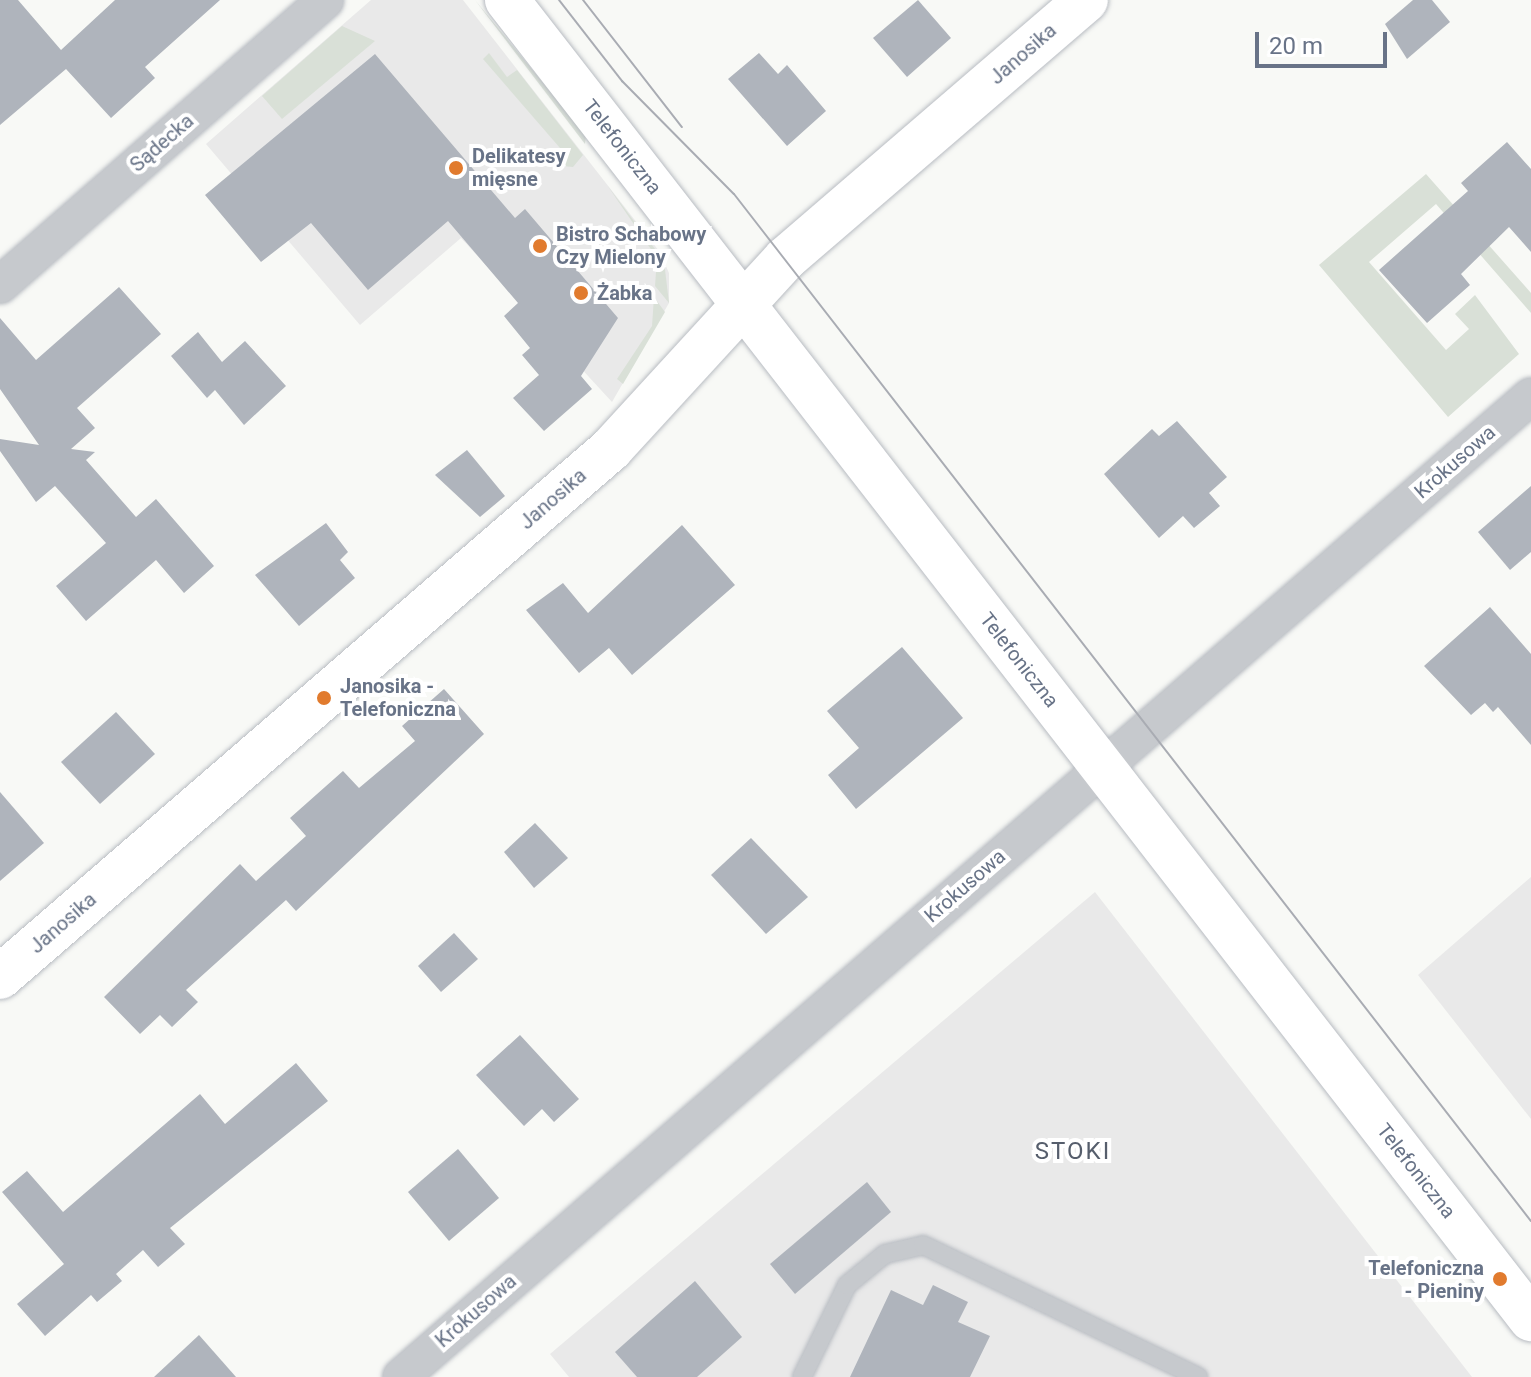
<!DOCTYPE html>
<html>
<head>
<meta charset="utf-8">
<style>
  body { margin:0 }
  #map { position:relative; width:1531px; height:1377px; overflow:hidden; background:#f8f9f6; font-family:Roboto,sans-serif }
  div>[style] { position:absolute }
  .built>* { inset:0; background:#e9e9e9 }
  .green>* { inset:0; background:#d9e0d7 }
  .building>* { inset:0; background:#afb4bc }
  .roads { filter:drop-shadow(0 0 2px #b8bcc2) drop-shadow(0 0 2px #b8bcc2) }
  .lane>* { height:18px; margin:-9px; padding:0 9px; transform-origin:9px; border-radius:9px; background:#c6c9cd }
  .street>* { height:36px; margin:-18px; padding:0 18px; transform-origin:18px; border-radius:18px; background:#c6c9cd }
  .secondary>* { height:44px; margin:-22px; padding:0 22px; transform-origin:22px; border-radius:22px; background:#fff }
  .tram>* { height:2px; margin:-1px; padding:0 1px; transform-origin:1px; border-radius:1px; background:#a9acb3 }
  .dots>* { width:22px; height:22px; translate:-50% -50%; box-sizing:border-box; border:4px solid #fff; border-radius:50% }
  span { translate:-50% -50%; white-space:nowrap; text-align:center; line-height:1.15; -webkit-text-stroke:8px #fff; paint-order:stroke }
  .street-label { font-size:20px; color:#687387 }
  .poi-label { font-size:20px; color:#687387; font-weight:700 }
  .left { translate:0 -50%; text-align:left }
  .right { translate:-100% -50%; text-align:right }
  .quarter-label { font-size:24px; color:#565e6c; letter-spacing:2px }
  .scale { position:absolute; left:1255px; top:32px; width:132px; height:36px; box-sizing:border-box; border:4px solid #687387; border-top:0; padding-left:10px; font-size:24px; line-height:28px; white-space:nowrap; color:#687387; -webkit-text-stroke:6px #fff; paint-order:stroke }
</style>
</head>
<body>
<div id="map">
  <div class="built">
    <div style="clip-path:polygon(371px 0,463px 0,659px 251px,669px 273px,669px 303px,612px 402px,461px 238px,360px 325px,206px 144px)"></div>
    <div style="clip-path:polygon(1531px 877px,1531px 1119px,1418px 975px)"></div>
    <div style="clip-path:polygon(1095px 892px,1472px 1377px,569px 1377px,550px 1354px)"></div>
  </div>
  <div class="green">
    <div style="clip-path:polygon(475px 0,586px 135px,585px 144px)"></div>
    <div style="clip-path:polygon(342px 26px,375px 41px,282px 119px,262px 96px)"></div>
    <div style="clip-path:polygon(489px 53px,507px 77px,517px 70px,583px 155px,573px 167px,542px 164px,560px 148px,483px 59px)"></div>
    <div style="clip-path:polygon(1426px 174px,1531px 293px,1531px 313px,1436px 204px,1369px 262px,1446px 350px,1469px 329px,1455px 314px,1475px 295px,1519px 354px,1448px 417px,1319px 265px)"></div>
    <div style="clip-path:polygon(607px 185px,664px 261px,669px 303px,655px 286px,657px 258px)"></div>
    <div style="clip-path:polygon(654px 297px,665px 312px,623px 384px,617px 379px,652px 326px)"></div>
  </div>
  <div class="building">
    <div style="clip-path:polygon(0 0,18px 0,61px 50px,115px 0,220px 0,145px 67px,155px 78px,111px 118px,66px 69px,0 125px)"></div>
    <div style="clip-path:polygon(918px 0,951px 38px,907px 77px,873px 38px)"></div>
    <div style="clip-path:polygon(1413px 0,1432px 0,1450px 22px,1407px 59px,1385px 24px)"></div>
    <div style="clip-path:polygon(759px 53px,778px 74px,787px 65px,826px 111px,787px 146px,728px 79px)"></div>
    <div style="clip-path:polygon(375px 54px,515px 218px,525px 209px,618px 318px,581px 376px,592px 389px,544px 431px,513px 398px,539px 375px,522px 355px,530px 348px,504px 316px,518px 303px,448px 221px,368px 290px,311px 223px,261px 262px,205px 195px)"></div>
    <div style="clip-path:polygon(1507px 142px,1531px 169px,1531px 252px,1509px 227px,1461px 274px,1470px 285px,1427px 323px,1379px 270px,1468px 191px,1461px 183px)"></div>
    <div style="clip-path:polygon(119px 287px,161px 334px,77px 408px,95px 428px,71px 449px,95px 452px,86px 460px,136px 517px,156px 499px,214px 566px,184px 593px,156px 560px,86px 621px,56px 586px,106px 543px,55px 486px,36px 502px,0 451px,0 439px,39px 445px,0 389px,0 318px,36px 360px)"></div>
    <div style="clip-path:polygon(198px 332px,222px 362px,245px 341px,286px 386px,244px 425px,215px 390px,207px 398px,171px 356px)"></div>
    <div style="clip-path:polygon(1177px 421px,1227px 477px,1209px 493px,1220px 506px,1194px 528px,1183px 516px,1159px 538px,1104px 474px,1152px 429px,1159px 436px)"></div>
    <div style="clip-path:polygon(467px 450px,505px 496px,480px 517px,435px 475px)"></div>
    <div style="clip-path:polygon(1531px 486px,1531px 552px,1510px 570px,1478px 532px)"></div>
    <div style="clip-path:polygon(326px 523px,348px 552px,340px 560px,355px 578px,299px 626px,255px 575px)"></div>
    <div style="clip-path:polygon(682px 525px,735px 585px,632px 675px,609px 648px,579px 673px,526px 610px,563px 583px,588px 613px)"></div>
    <div style="clip-path:polygon(1490px 607px,1531px 654px,1531px 745px,1498px 707px,1493px 712px,1485px 703px,1471px 715px,1424px 666px)"></div>
    <div style="clip-path:polygon(902px 647px,963px 718px,856px 809px,828px 775px,859px 748px,827px 711px)"></div>
    <div style="clip-path:polygon(444px 689px,484px 734px,296px 911px,286px 900px,186px 990px,198px 1002px,172px 1027px,160px 1015px,140px 1034px,104px 997px,240px 864px,256px 881px,306px 836px,290px 818px,343px 771px,359px 788px,415px 741px,402px 726px)"></div>
    <div style="clip-path:polygon(116px 712px,155px 754px,100px 804px,61px 762px)"></div>
    <div style="clip-path:polygon(0 792px,44px 843px,0 881px)"></div>
    <div style="clip-path:polygon(535px 823px,568px 858px,534px 888px,504px 852px)"></div>
    <div style="clip-path:polygon(751px 838px,808px 897px,766px 934px,711px 875px)"></div>
    <div style="clip-path:polygon(454px 933px,478px 959px,441px 992px,418px 966px)"></div>
    <div style="clip-path:polygon(520px 1035px,579px 1099px,554px 1122px,542px 1109px,524px 1126px,476px 1075px)"></div>
    <div style="clip-path:polygon(296px 1063px,328px 1101px,170px 1228px,185px 1244px,158px 1267px,143px 1250px,116px 1274px,122px 1281px,97px 1302px,91px 1295px,45px 1336px,17px 1304px,64px 1264px,2px 1192px,27px 1171px,63px 1212px,200px 1094px,225px 1124px)"></div>
    <div style="clip-path:polygon(458px 1149px,499px 1198px,449px 1241px,408px 1192px)"></div>
    <div style="clip-path:polygon(867px 1182px,891px 1212px,795px 1294px,770px 1264px)"></div>
    <div style="clip-path:polygon(695px 1281px,742px 1337px,697px 1377px,637px 1377px,615px 1352px)"></div>
    <div style="clip-path:polygon(933px 1285px,968px 1302px,958px 1322px,990px 1336px,970px 1377px,850px 1377px,891px 1290px,923px 1305px)"></div>
    <div style="clip-path:polygon(199px 1335px,236px 1377px,154px 1377px)"></div>
  </div>
  <div class="roads">
    <div class="lane">
      <div style="left:802px;top:1377px;width:102px;rotate:-63.9deg"></div>
      <div style="left:847px;top:1285px;width:49px;rotate:-39.2deg"></div>
      <div style="left:885px;top:1254px;width:39px;rotate:-13deg"></div>
      <div style="left:923px;top:1245px;width:305px;rotate:25.6deg"></div>
    </div>
    <div class="street">
      <div style="left:0;top:285px;width:432px;rotate:-41.2deg"></div>
      <div style="left:401px;top:1377px;width:1496px;rotate:-40.96deg"></div>
    </div>
    <div class="secondary">
      <div style="left:507px;top:0;width:1670px;rotate:52.18deg"></div>
      <div style="left:0;top:977px;width:808px;rotate:-40.83deg"></div>
      <div style="left:611px;top:449px;width:258px;rotate:-47.5deg"></div>
      <div style="left:785px;top:259px;width:397px;rotate:-40.7deg"></div>
    </div>
  </div>
  <div class="tram">
    <div style="left:559px;top:0;width:103px;rotate:52.1deg"></div>
    <div style="left:622px;top:81px;width:159px;rotate:45.3deg"></div>
    <div style="left:734px;top:194px;width:1300px;rotate:52.19deg"></div>
    <div style="left:583px;top:0;width:161px;rotate:52.1deg"></div>
  </div>
  <div class="dots">
    <div style="left:456px;top:168px;background:#e17b2e"></div>
    <div style="left:540px;top:246px;background:#e17b2e"></div>
    <div style="left:581px;top:293px;background:#e17b2e"></div>
    <div style="left:324px;top:698px;background:#e17b2e"></div>
    <div style="left:1500px;top:1279px;background:#e17b2e"></div>
  </div>
  <div class="street-label">
    <span style="left:1023px;top:54px;rotate:-41deg">Janosika</span>
    <span style="left:162px;top:143px;rotate:-41deg">Sądecka</span>
    <span style="left:622px;top:147px;rotate:52deg">Telefoniczna</span>
    <span style="left:1455px;top:462px;rotate:-41deg">Krokusowa</span>
    <span style="left:553px;top:499px;rotate:-41deg">Janosika</span>
    <span style="left:1019px;top:660px;rotate:52deg">Telefoniczna</span>
    <span style="left:965px;top:886px;rotate:-41deg">Krokusowa</span>
    <span style="left:63px;top:923px;rotate:-41deg">Janosika</span>
    <span style="left:1416px;top:1171px;rotate:52deg">Telefoniczna</span>
    <span style="left:476px;top:1311px;rotate:-41deg">Krokusowa</span>
  </div>
  <div class="poi-label">
    <span class="left" style="left:472px;top:168px">Delikatesy<br>mięsne</span>
    <span class="left" style="left:556px;top:246px">Bistro Schabowy<br>Czy Mielony</span>
    <span class="left" style="left:597px;top:293px">Żabka</span>
    <span class="left" style="left:340px;top:698px">Janosika -<br>Telefoniczna</span>
    <span class="right" style="left:1484px;top:1280px">Telefoniczna<br>- Pieniny</span>
  </div>
  <div class="quarter-label">
    <span style="left:1073px;top:1152px">STOKI</span>
  </div>
  <div class="scale">20 m</div>
</div>
</body>
</html>
